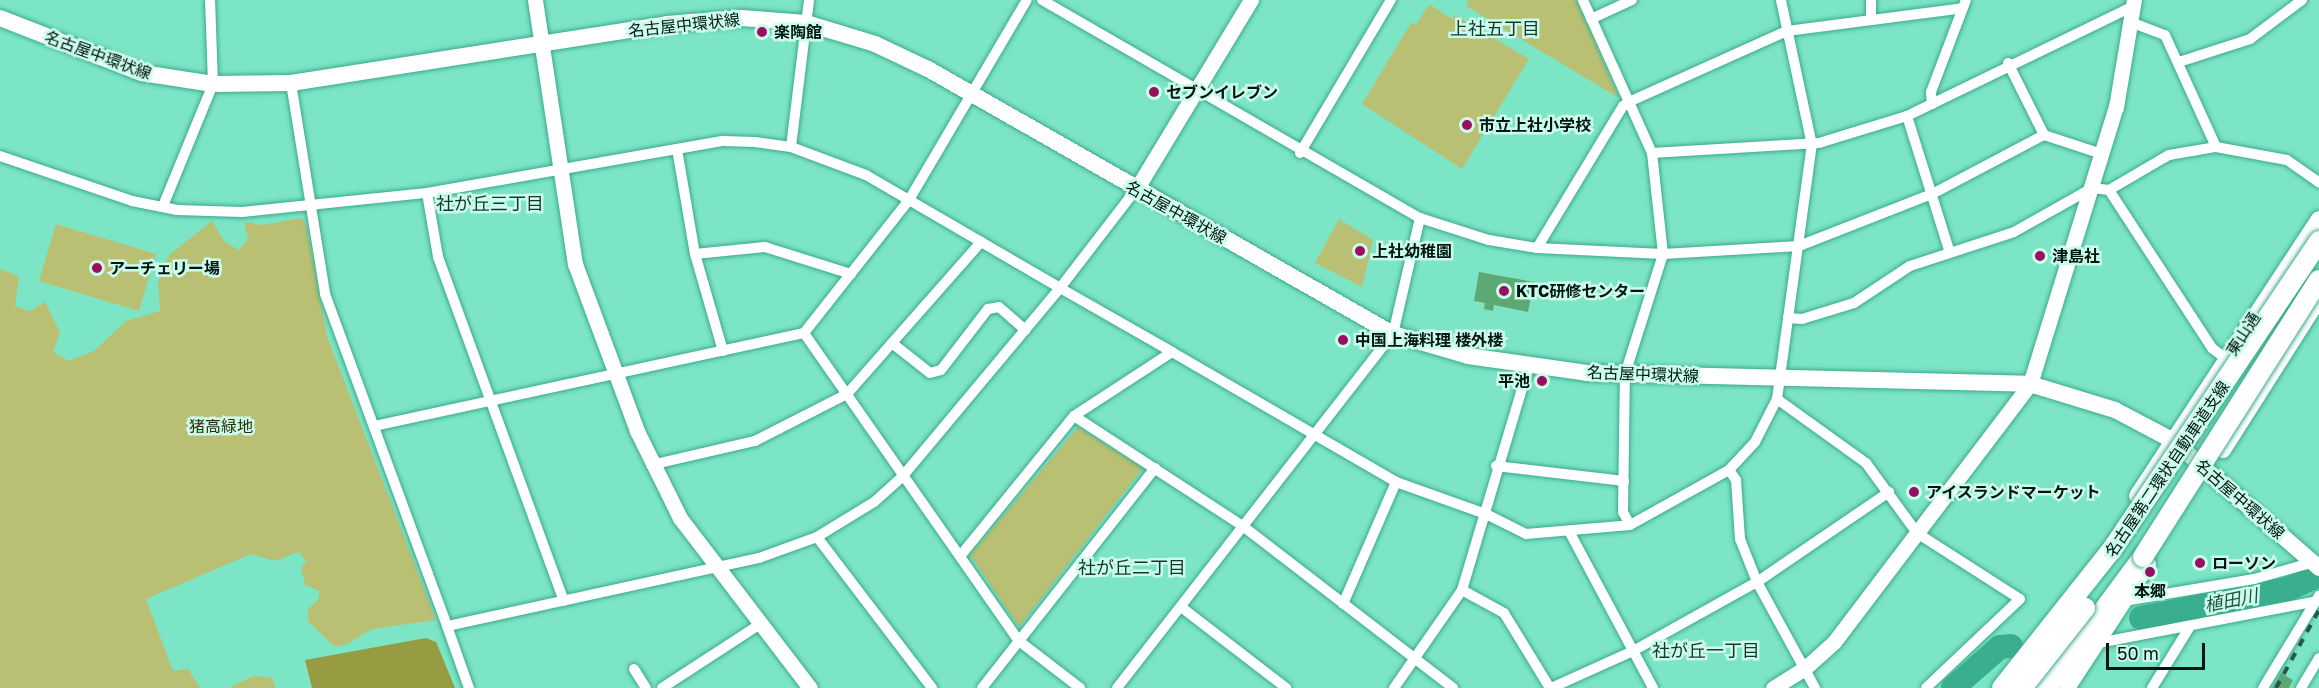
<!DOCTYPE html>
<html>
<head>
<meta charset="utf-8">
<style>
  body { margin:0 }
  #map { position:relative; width:2319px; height:688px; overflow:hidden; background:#7ce5c6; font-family:"Golos Text","Noto Sans JP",sans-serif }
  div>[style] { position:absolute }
  .green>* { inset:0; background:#bac073 }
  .forest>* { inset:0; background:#979b42 }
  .river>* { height:24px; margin:-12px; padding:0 12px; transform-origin:12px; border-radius:12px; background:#3aaf90 }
  .building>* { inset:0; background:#5da873 }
  .roads { filter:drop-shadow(0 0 2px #3caa8d) drop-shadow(0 0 2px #3caa8d) }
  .street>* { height:10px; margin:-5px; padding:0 5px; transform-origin:5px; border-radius:5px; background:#fff }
  .secondary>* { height:15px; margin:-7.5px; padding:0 7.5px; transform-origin:7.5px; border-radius:7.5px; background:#fff }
  .primary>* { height:16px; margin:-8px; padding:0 8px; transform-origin:8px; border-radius:8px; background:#fff }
  .highway>* { height:20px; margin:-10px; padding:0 10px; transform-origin:10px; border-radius:10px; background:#fff }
  .rail>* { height:4px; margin-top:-2px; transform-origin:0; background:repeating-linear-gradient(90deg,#28584a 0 8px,transparent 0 16px) }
  .bridges { filter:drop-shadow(0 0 2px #3caa8d) drop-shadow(0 0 2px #3caa8d) }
  .highway-bridge>* { height:20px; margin:-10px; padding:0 10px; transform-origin:10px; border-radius:10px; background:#fff }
  .dots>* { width:16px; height:16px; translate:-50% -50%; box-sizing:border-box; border:3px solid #cbfbea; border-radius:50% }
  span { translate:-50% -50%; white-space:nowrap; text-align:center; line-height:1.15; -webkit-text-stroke:5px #cbfbea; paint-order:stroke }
  .street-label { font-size:16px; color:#011610 }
  .poi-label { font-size:16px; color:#011610; font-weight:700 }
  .left { translate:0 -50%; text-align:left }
  .right { translate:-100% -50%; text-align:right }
  .park-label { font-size:16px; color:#2b2d06 }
  .neighbourhood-label { font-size:18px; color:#14362c }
  .water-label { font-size:18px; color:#215143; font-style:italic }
  .scale { position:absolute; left:2106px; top:643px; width:99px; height:27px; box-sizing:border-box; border:3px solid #011610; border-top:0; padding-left:8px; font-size:18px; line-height:21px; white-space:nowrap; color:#011610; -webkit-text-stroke:4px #cbfbea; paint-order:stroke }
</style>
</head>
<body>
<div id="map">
  <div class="green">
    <div style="clip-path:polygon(1469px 0,1576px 0,1619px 98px,1466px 6px)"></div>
    <div style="clip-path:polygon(1429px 4px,1452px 19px,1455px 15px,1529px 59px,1462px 169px,1362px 104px,1411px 23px,1416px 25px)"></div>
    <div style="clip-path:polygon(301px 218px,306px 224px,327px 336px,436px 620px,372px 629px,345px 645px,334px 646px,308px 621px,308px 609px,318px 600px,320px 591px,305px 585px,301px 568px,306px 561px,299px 552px,275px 561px,251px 554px,146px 599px,173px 671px,188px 669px,200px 688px,0 688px,0 269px,19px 276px,15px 306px,30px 311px,45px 302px,60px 332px,53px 352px,69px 361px,94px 351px,126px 321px,160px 311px,158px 282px,169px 255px,212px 221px,225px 242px,239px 250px,248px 239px,244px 222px,262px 225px)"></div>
    <div style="clip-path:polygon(1339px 219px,1373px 240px,1362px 287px,1315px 263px)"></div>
    <div style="clip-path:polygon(56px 224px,156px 254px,139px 311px,39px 281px)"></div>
    <div style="clip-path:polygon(1078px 427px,1143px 468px,1019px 627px,970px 555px)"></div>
    <div style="clip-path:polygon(253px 676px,272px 678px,276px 688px,229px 688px)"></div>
  </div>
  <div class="forest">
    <div style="clip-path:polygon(426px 638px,436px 642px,455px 688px,312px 688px,305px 660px)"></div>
  </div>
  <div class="river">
    <div style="left:2141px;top:618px;width:150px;rotate:-11.2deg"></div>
    <div style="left:2288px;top:589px;width:34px;rotate:-24deg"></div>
    <div style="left:1953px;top:688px;width:62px;rotate:-41.1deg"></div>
    <div style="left:2000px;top:647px;width:11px;rotate:-5deg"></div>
  </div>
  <div class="building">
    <div style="clip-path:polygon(1479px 272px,1534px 282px,1528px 312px,1494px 305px,1493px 311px,1484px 309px,1485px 303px,1474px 301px)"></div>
    <div style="clip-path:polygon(2281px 673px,2293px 680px,2289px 688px,2272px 688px)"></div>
  </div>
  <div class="roads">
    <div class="street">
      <div style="left:1042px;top:0;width:436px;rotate:30deg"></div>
      <div style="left:1420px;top:218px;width:72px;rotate:17.7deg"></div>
      <div style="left:1489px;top:240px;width:49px;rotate:9.5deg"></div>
      <div style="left:1537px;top:248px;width:126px;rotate:2.7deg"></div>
      <div style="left:1663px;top:254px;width:102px;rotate:-96.2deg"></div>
      <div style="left:1652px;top:153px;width:168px;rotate:-114.3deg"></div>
      <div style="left:1591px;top:19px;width:45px;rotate:-24.9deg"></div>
      <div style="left:1871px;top:19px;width:19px;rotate:-90deg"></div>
      <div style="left:2133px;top:23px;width:34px;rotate:21deg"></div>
      <div style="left:2165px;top:35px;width:123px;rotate:65.5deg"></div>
      <div style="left:2179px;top:62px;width:75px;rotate:-17.9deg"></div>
      <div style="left:2250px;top:39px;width:65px;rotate:-36.9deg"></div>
      <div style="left:2008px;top:63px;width:80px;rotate:63.4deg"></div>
      <div style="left:2044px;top:135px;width:61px;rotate:18.1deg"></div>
      <div style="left:291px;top:83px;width:214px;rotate:80.8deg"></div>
      <div style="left:325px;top:294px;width:354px;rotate:69.8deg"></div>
      <div style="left:1932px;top:104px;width:12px;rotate:-95deg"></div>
      <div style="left:1931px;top:92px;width:98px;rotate:-69.2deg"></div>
      <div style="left:1907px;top:116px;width:140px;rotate:72.6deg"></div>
      <div style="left:791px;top:147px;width:148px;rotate:-83deg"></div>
      <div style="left:677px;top:149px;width:107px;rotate:80.3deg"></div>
      <div style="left:695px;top:254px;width:101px;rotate:73.9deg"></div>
      <div style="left:1300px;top:153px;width:178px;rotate:-59.3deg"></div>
      <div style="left:1652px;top:153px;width:167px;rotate:-3.4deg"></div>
      <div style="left:1819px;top:143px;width:92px;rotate:-17.1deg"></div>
      <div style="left:1907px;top:116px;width:252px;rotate:-25.9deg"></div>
      <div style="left:0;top:156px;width:139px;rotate:18.8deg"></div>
      <div style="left:132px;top:201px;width:46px;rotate:11.3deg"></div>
      <div style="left:177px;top:210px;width:65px;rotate:1.8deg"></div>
      <div style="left:242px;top:212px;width:186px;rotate:-5.9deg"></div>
      <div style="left:427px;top:193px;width:301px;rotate:-10deg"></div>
      <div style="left:723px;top:141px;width:32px;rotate:2deg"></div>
      <div style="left:755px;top:142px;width:36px;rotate:8deg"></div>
      <div style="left:791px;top:147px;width:80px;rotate:20.5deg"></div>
      <div style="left:866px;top:175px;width:225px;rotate:30.2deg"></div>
      <div style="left:1060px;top:288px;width:245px;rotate:129.9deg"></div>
      <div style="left:903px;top:476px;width:39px;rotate:138deg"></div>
      <div style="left:874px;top:502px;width:67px;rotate:148.4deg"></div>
      <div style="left:817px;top:537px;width:62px;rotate:160.1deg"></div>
      <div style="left:759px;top:558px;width:319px;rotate:167.7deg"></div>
      <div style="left:447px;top:626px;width:66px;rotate:70.5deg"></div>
      <div style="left:1137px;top:188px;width:126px;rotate:127.6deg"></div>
      <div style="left:1060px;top:288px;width:129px;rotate:29.7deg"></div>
      <div style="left:1172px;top:352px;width:117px;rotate:146.9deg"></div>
      <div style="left:1074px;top:416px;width:203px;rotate:33.1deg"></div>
      <div style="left:1244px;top:527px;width:264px;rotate:37.6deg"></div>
      <div style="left:2109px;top:190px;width:189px;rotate:56.9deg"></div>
      <div style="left:2212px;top:348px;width:18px;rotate:38deg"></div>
      <div style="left:427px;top:193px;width:65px;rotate:80.2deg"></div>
      <div style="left:438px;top:257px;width:366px;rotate:69.9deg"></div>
      <div style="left:163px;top:206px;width:132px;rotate:-67.7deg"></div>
      <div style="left:213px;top:84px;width:84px;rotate:-92deg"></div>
      <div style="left:1537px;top:248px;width:166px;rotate:-58.8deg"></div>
      <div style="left:1623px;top:106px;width:9px;rotate:-32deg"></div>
      <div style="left:1631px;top:101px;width:171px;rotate:-24.2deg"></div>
      <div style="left:1787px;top:31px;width:177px;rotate:-7.4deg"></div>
      <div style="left:695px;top:254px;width:70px;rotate:-5.7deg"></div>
      <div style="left:765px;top:247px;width:90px;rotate:17.4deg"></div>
      <div style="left:1788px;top:318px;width:14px;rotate:4deg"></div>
      <div style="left:1802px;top:319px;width:54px;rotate:-17.1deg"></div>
      <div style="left:1854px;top:303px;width:67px;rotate:-33.5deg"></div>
      <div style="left:1910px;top:266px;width:109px;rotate:-18.1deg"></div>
      <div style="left:2014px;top:232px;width:90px;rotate:-29.4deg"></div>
      <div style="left:2092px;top:188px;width:17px;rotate:7deg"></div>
      <div style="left:2109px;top:190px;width:69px;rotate:-30.3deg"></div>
      <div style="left:2169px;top:155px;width:48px;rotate:-9.7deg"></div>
      <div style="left:2216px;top:147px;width:72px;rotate:10.4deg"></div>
      <div style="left:2287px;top:160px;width:39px;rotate:35deg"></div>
      <div style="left:804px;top:333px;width:376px;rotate:55.1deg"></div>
      <div style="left:1019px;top:641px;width:77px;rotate:37.6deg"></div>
      <div style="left:892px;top:343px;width:48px;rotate:38.3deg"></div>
      <div style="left:930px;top:373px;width:11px;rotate:-15deg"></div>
      <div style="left:941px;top:370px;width:77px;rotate:-52.4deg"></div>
      <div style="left:988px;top:309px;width:11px;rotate:-10deg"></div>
      <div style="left:999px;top:307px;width:35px;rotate:41deg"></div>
      <div style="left:1172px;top:352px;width:259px;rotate:30.1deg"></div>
      <div style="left:1396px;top:482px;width:96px;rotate:19.6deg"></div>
      <div style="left:1486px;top:514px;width:45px;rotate:26.6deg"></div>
      <div style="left:1526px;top:534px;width:104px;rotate:-4.9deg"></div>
      <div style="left:1630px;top:525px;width:113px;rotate:-29.1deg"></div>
      <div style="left:1729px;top:470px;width:38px;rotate:-47deg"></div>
      <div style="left:1755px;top:442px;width:48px;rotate:-62.9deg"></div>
      <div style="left:1777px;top:399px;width:256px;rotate:-82.2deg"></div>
      <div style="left:1812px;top:145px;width:148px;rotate:-102.1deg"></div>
      <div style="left:1777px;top:399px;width:110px;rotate:35.7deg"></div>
      <div style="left:1866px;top:463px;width:87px;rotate:53.9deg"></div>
      <div style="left:1917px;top:533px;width:122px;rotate:32.7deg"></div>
      <div style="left:2020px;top:599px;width:129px;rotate:136.6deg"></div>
      <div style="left:374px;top:426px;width:440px;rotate:-12.2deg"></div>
      <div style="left:804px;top:333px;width:169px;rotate:-51.7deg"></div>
      <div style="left:909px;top:200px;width:232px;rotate:-59.5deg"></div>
      <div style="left:651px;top:465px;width:107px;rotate:-13deg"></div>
      <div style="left:755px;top:441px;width:103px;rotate:-27.1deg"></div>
      <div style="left:847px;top:394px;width:203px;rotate:-48.6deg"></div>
      <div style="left:1496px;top:466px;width:129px;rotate:6.7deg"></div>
      <div style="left:1729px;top:470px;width:12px;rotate:55deg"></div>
      <div style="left:1736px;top:480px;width:59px;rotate:86.1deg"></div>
      <div style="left:1740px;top:539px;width:46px;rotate:68.4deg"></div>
      <div style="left:1757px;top:582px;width:121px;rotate:61.3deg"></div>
      <div style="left:1630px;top:525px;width:15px;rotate:-118deg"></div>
      <div style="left:1623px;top:512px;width:138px;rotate:-89.2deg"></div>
      <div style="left:1625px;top:374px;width:126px;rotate:-72.4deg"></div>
      <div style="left:1663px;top:254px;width:136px;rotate:-3.4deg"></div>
      <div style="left:1799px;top:246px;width:143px;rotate:-21.4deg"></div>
      <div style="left:1932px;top:194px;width:127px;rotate:-27.8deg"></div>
      <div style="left:1570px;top:533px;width:176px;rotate:61.8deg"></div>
      <div style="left:817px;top:537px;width:190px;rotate:52.7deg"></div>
      <div style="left:961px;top:555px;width:179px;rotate:-50.9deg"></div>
      <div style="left:1462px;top:590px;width:48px;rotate:28.7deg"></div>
      <div style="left:1504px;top:613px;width:88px;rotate:58.5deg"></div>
      <div style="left:2124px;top:601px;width:132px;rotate:-9.6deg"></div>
      <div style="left:2254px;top:579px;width:62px;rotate:-15.8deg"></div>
      <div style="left:1343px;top:604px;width:133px;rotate:-66.5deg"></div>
      <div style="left:1181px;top:607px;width:133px;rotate:37.6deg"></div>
      <div style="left:2098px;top:643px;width:219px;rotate:-10.8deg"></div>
      <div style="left:634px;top:669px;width:22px;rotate:58deg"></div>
      <div style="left:662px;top:688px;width:117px;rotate:-33.1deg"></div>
      <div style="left:982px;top:688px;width:280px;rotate:-51.8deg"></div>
      <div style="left:1117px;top:688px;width:449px;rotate:-52.1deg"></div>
      <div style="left:1393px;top:334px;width:119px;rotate:-76.9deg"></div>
      <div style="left:1394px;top:688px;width:119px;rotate:-55.2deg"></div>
      <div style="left:1462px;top:590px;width:232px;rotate:-73.4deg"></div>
      <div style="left:1551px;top:688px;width:90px;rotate:-24.3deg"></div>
      <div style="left:1633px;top:651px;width:142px;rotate:-29.1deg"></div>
      <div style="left:1757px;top:582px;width:160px;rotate:-34.3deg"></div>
      <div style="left:2152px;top:688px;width:70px;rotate:-58.3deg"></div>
      <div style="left:2263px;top:688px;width:108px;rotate:-58.7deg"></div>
      <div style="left:2301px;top:688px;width:35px;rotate:-59deg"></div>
    </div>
    <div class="secondary">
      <div style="left:535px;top:0;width:267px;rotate:81.4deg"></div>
      <div style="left:575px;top:264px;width:178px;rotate:69.6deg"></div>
      <div style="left:637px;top:431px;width:97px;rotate:63.7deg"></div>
      <div style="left:680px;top:518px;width:214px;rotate:52.6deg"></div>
      <div style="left:1137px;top:188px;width:220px;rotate:-58.8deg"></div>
      <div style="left:1773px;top:688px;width:36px;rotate:-32deg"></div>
      <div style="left:1804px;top:669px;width:40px;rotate:-42deg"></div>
      <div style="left:1834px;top:642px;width:324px;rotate:-52.8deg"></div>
      <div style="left:2030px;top:384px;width:290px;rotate:-72.8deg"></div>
      <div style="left:2116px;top:107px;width:109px;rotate:-80.5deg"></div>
    </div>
    <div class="primary">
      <div style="left:0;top:18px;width:152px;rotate:21.2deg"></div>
      <div style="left:142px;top:73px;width:72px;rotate:8.8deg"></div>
      <div style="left:213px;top:84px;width:78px;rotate:-0.7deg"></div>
      <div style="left:291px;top:83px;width:381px;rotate:-8.9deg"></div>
      <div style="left:667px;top:24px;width:75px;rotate:-4.6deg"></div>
      <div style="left:742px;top:18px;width:64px;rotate:4.5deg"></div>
      <div style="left:806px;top:23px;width:72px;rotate:16.9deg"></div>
      <div style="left:875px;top:44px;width:59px;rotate:25.3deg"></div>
      <div style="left:928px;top:69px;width:535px;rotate:29.68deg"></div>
      <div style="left:1393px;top:334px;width:78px;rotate:16.3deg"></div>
      <div style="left:1468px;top:356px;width:120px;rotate:8.1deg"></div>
      <div style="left:1587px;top:373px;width:443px;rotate:1.4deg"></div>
      <div style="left:2030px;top:384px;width:89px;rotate:17deg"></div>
      <div style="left:2115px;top:410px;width:64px;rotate:27.8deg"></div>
      <div style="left:2172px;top:440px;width:195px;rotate:41deg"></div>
      <div style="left:2223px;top:450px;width:179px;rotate:-57.6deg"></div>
      <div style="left:2137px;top:496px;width:331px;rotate:-56.7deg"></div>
      <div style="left:2067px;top:688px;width:148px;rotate:-56.8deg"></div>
    </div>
    <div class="highway">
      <div style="left:2046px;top:688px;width:163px;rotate:-53.5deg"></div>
    </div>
  </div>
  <div class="rail">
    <div style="left:2276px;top:688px;width:89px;rotate:-61.1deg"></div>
  </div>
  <div class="bridges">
    <div class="highway-bridge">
      <div style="left:2143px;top:557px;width:328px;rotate:-57.6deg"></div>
      <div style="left:2002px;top:688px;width:179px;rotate:-51.6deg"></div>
      <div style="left:2113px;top:548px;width:370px;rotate:-56.1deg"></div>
      <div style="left:2022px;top:688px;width:102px;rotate:-51.8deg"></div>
    </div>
  </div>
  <div class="dots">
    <div style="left:762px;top:32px;background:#990e61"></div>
    <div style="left:1154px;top:92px;background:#990e61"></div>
    <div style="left:1467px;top:125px;background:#990e61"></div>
    <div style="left:1360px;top:251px;background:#990e61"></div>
    <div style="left:2040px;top:256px;background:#990e61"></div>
    <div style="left:97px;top:268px;background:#990e61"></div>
    <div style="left:1504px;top:291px;background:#990e61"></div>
    <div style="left:1343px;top:340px;background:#990e61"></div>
    <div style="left:1542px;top:381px;background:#990e61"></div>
    <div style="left:1914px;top:492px;background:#990e61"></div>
    <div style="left:2200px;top:563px;background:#990e61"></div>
    <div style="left:2150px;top:572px;background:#990e61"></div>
  </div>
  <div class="street-label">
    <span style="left:684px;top:25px;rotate:-6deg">名古屋中環状線</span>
    <span style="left:98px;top:55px;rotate:20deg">名古屋中環状線</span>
    <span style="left:1176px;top:212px;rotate:29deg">名古屋中環状線</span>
    <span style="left:2243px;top:334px;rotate:-57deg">東山通</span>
    <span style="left:1643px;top:374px;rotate:2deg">名古屋中環状線</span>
    <span style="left:2167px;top:469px;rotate:-56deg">名古屋第二環状自動車道支線</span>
    <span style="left:2240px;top:499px;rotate:41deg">名古屋中環状線</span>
  </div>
  <div class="poi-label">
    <span class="left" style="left:774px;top:32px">楽陶館</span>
    <span class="left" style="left:1166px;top:92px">セブンイレブン</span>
    <span class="left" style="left:1479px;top:125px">市立上社小学校</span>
    <span class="left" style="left:1372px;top:251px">上社幼稚園</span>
    <span class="left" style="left:2052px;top:256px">津島社</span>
    <span class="left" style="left:109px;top:268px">アーチェリー場</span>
    <span class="left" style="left:1516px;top:291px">KTC研修センター</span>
    <span class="left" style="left:1355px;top:340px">中国上海料理 楼外楼</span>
    <span class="right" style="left:1530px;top:381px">平池</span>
    <span class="left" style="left:1926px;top:492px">アイスランドマーケット</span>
    <span class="left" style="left:2212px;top:563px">ローソン</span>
    <span style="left:2150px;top:591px">本郷</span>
  </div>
  <div class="park-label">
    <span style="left:221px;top:426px">猪高緑地</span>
  </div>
  <div class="neighbourhood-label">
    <span style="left:1495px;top:28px">上社五丁目</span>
    <span style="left:490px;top:203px">社が丘三丁目</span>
    <span style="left:1132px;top:567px">社が丘二丁目</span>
    <span style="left:1706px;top:650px">社が丘一丁目</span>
  </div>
  <div class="water-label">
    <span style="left:2231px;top:600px;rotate:-11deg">植田川</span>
  </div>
  <div class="scale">50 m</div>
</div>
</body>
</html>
